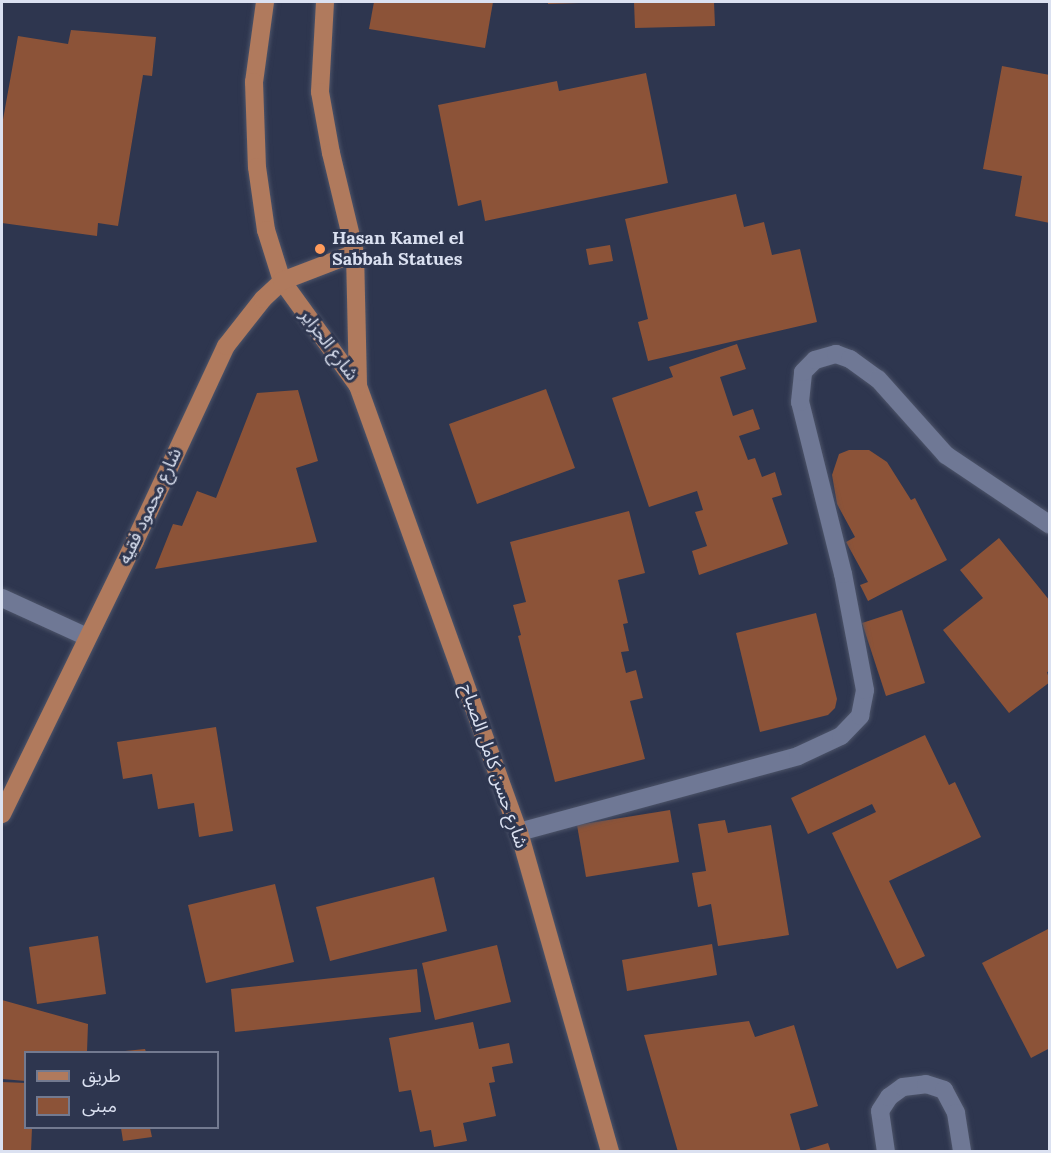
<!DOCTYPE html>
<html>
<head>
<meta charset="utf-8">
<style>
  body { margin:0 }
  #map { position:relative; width:1051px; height:1153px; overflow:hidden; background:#2e364f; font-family:Lora,"Noto Sans Arabic",serif }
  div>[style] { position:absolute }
  .building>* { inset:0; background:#8c5338 }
  .roads { filter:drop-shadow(0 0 2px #4d5469) drop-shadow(0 0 2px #4d5469) }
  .minor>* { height:18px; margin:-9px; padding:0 9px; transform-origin:9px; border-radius:9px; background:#6f7895 }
  .major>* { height:18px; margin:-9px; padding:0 9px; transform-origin:9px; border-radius:9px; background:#b07a5d }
  .dots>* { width:16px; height:16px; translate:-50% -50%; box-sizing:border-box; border:3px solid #2e364f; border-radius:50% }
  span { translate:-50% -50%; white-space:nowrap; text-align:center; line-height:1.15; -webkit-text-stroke:6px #2e364f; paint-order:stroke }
  .poi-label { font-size:18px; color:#dbe1f1; font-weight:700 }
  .left { translate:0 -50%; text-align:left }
  .street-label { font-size:18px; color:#dbe1f1 }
  .frame { position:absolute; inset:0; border:3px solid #dbe1f1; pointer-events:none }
  .legend { position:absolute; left:24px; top:1051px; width:195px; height:78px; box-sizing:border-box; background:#2e364f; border:2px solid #737a90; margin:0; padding:8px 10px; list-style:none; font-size:18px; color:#dbe1f1 }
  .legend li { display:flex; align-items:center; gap:12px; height:30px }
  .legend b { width:30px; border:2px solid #737a90 }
</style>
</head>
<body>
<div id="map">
  <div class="building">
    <div style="clip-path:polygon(374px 2px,493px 2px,485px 48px,369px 29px)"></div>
    <div style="clip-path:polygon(548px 2px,579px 2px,579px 3px,548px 4px)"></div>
    <div style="clip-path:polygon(634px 2px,714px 2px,715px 26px,635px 28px)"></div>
    <div style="clip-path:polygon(71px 30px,156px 37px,152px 76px,143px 75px,118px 226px,98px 223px,97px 236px,2px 223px,2px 125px,18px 36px,68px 44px)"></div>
    <div style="clip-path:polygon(1002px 66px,1050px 75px,1050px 223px,1015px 216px,1022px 176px,983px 169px)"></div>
    <div style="clip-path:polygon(646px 73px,668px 183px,485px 221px,481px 200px,458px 206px,438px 105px,557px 81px,559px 91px)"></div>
    <div style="clip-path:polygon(736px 194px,744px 227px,764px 222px,772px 255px,800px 249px,817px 322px,648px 361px,638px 322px,648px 319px,625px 219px)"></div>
    <div style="clip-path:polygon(610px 245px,613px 261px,589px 265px,586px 249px)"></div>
    <div style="clip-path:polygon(737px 344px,746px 369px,720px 377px,733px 416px,753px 409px,760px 429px,739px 436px,748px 460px,755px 458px,762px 477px,775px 472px,782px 495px,772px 498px,788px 544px,699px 575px,692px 551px,707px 546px,695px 512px,703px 510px,697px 491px,649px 507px,612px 398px,673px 377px,669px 367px)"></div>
    <div style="clip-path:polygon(546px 389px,575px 468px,477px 504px,449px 424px)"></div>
    <div style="clip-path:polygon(298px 390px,318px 461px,296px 468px,317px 542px,155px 569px,173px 524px,182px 526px,197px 491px,216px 498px,257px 393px)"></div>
    <div style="clip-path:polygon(849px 450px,869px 450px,887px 462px,911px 500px,915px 498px,947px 560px,868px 601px,860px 585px,868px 582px,846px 542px,855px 537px,837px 504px,832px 475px,839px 454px)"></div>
    <div style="clip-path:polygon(629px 511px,645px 573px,618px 580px,628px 623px,623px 624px,629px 651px,621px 652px,626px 673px,636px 670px,643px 698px,630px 701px,645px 759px,555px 782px,518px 636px,521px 635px,513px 605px,526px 602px,510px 542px)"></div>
    <div style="clip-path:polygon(999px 538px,1050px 601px,1050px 671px,1047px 672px,1050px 682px,1009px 713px,943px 630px,983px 598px,960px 570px)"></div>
    <div style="clip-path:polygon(902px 610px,925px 683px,886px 696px,862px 623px)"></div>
    <div style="clip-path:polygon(816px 613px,837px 699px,835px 708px,828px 715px,760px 732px,736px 633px)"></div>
    <div style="clip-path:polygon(216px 727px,233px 831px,199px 837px,194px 803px,158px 809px,152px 774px,123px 779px,117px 742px)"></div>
    <div style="clip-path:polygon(925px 735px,949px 785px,955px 782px,981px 837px,889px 881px,925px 956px,897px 969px,832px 833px,876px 812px,872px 804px,808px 834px,791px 798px)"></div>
    <div style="clip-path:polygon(670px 810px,679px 862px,586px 877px,577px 825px)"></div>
    <div style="clip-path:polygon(725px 820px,728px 833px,771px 825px,789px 935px,718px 946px,711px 904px,698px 907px,692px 873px,706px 871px,698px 824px)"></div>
    <div style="clip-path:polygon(434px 877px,447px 931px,330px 961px,316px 907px)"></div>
    <div style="clip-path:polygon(275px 884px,294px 962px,206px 983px,188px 905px)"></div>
    <div style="clip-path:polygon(1050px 928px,1050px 1048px,1031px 1058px,982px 963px)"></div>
    <div style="clip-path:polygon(98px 936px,106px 994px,37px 1004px,29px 947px)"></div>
    <div style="clip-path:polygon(712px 944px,717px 975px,627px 991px,622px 960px)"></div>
    <div style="clip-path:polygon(497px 945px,511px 1002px,435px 1020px,422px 963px)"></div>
    <div style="clip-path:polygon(417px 969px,421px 1012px,235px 1032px,231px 989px)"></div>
    <div style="clip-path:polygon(2px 1000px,88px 1024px,87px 1052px,26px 1052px,26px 1081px,2px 1079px)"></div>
    <div style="clip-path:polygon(749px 1021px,755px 1037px,794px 1025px,818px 1106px,790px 1114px,801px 1152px,678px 1152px,644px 1035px)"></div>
    <div style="clip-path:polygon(473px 1022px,479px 1049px,509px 1043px,513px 1063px,492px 1067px,495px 1082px,489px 1083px,496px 1116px,463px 1123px,467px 1141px,434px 1147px,431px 1130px,420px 1132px,411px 1090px,399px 1092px,389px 1038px)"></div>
    <div style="clip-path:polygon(145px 1049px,146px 1052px,125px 1052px,125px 1051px)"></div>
    <div style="clip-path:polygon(2px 1082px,26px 1083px,26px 1128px,32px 1128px,31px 1152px,2px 1152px)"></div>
    <div style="clip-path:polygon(121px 1128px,150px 1128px,152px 1137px,123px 1141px)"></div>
    <div style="clip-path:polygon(828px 1143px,831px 1152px,802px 1152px,802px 1151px)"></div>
  </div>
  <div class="roads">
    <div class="minor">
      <div style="left:2px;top:598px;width:94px;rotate:24.6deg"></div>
      <div style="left:519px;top:832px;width:289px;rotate:-15.2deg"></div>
      <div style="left:798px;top:756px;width:47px;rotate:-24.9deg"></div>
      <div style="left:841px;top:736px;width:28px;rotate:-46deg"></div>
      <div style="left:860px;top:716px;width:26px;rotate:-79deg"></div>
      <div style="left:865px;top:690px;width:118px;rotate:-100.7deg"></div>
      <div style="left:843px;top:574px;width:177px;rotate:-104deg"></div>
      <div style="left:800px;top:402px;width:30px;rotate:-84deg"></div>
      <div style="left:803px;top:372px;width:17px;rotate:-45deg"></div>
      <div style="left:815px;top:360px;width:22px;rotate:-16deg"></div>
      <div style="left:836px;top:354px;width:15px;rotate:20deg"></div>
      <div style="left:850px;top:359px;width:34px;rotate:36deg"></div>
      <div style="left:878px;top:379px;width:102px;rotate:48.2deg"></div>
      <div style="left:946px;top:455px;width:125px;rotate:33.9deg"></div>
      <div style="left:886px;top:1152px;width:41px;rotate:-98.3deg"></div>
      <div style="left:880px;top:1111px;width:17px;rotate:-57deg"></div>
      <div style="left:889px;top:1097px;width:17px;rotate:-36deg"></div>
      <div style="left:903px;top:1087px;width:23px;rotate:-7deg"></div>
      <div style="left:926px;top:1084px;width:19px;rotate:18deg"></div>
      <div style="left:944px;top:1090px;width:26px;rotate:62deg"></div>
      <div style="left:956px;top:1113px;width:39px;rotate:81deg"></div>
    </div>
    <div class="major">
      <div style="left:265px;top:2px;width:81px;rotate:97.8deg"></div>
      <div style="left:254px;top:82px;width:85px;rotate:88deg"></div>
      <div style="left:257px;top:167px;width:64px;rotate:81.9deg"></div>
      <div style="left:266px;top:230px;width:53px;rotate:72.6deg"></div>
      <div style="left:282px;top:281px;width:130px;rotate:54.1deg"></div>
      <div style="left:358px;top:386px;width:474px;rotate:70.2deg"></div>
      <div style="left:519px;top:832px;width:333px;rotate:74.1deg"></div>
      <div style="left:325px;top:2px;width:90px;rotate:93.2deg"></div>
      <div style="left:320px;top:92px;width:62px;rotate:79.8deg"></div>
      <div style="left:331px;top:153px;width:103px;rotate:76.5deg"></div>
      <div style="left:355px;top:253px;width:133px;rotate:88.7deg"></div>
      <div style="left:2px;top:814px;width:304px;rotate:-64deg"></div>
      <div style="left:135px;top:541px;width:215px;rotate:-65deg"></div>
      <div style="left:226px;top:346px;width:60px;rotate:-51.8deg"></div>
      <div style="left:263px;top:299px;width:26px;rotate:-43deg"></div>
      <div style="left:282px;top:281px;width:78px;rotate:-21deg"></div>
    </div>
  </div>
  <div class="dots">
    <div style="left:320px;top:249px;background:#ff9b5b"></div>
  </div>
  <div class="poi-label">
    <span class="left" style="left:332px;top:249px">Hasan Kamel el<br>Sabbah Statues</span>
  </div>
  <div class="street-label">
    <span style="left:329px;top:345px;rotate:53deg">شارع الجزاير</span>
    <span style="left:150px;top:506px;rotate:-65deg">شارع محمود فقيه</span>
    <span style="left:494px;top:766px;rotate:71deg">شارع حسن كامل الصباح</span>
  </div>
  <div class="frame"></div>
  <ul class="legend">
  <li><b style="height:8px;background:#b07a5d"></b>طريق</li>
  <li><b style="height:16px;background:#8c5338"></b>مبنى</li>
  </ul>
</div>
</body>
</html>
